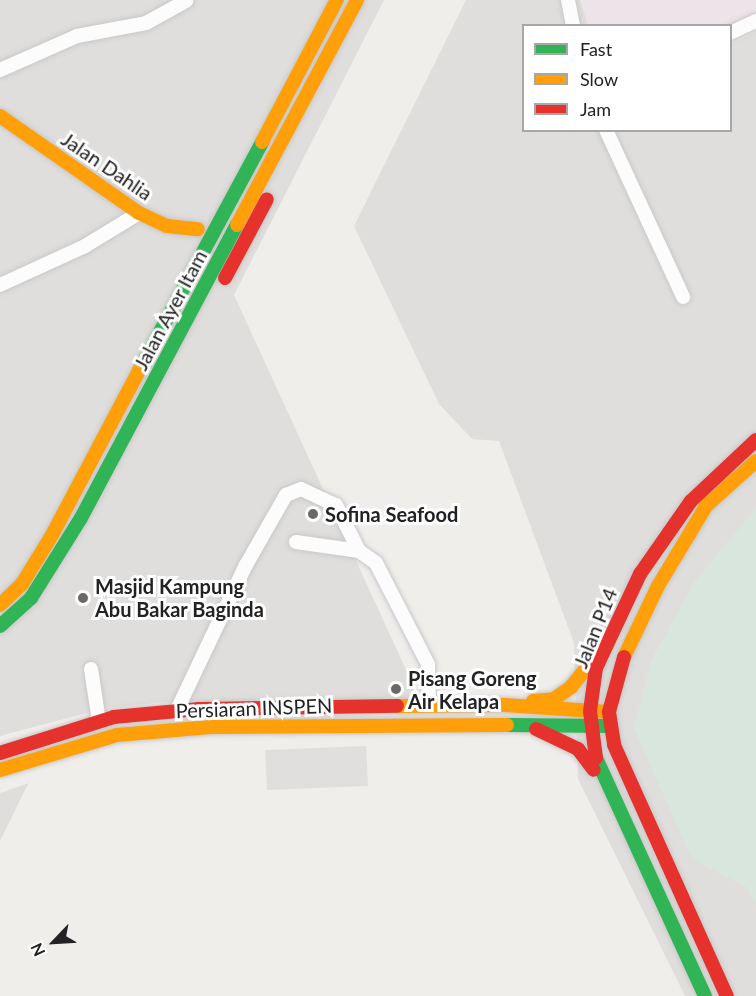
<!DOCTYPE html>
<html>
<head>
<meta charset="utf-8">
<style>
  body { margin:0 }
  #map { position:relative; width:756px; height:996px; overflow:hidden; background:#f0eeeb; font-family:Lato,sans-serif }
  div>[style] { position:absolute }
  .residential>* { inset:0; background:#dfdedc }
  .industrial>* { inset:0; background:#ede4e9 }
  .wetland>* { inset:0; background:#d9e6de }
  .parking>* { inset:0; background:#e0dfde }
  .roads { filter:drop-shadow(0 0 2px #c9c8c7) drop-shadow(0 0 2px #c9c8c7) }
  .street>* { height:14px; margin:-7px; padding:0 7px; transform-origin:7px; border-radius:7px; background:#fdfcfc }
  .fast>* { height:14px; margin:-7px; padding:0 7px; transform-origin:7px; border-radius:7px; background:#30b455 }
  .slow>* { height:14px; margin:-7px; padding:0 7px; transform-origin:7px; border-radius:7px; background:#ff9f0a }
  .jam>* { height:14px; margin:-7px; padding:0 7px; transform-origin:7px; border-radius:7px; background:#e5322d }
  .dots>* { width:16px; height:16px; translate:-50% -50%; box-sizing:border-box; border:3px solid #fff; border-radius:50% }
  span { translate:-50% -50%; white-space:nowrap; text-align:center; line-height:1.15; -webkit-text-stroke:6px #fff; paint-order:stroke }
  .street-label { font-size:20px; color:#222 }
  .poi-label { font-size:20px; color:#222; font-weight:700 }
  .left { translate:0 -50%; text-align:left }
  .legend { position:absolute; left:522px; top:24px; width:210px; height:108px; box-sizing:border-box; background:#fff; border:2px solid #a7a7a7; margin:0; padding:8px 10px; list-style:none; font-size:18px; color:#222 }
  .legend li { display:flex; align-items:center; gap:12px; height:30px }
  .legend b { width:30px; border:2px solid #a7a7a7 }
  .north { position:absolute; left:24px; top:912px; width:60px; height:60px; -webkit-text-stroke:4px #fff; paint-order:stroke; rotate:245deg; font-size:16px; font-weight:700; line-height:24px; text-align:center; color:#222 }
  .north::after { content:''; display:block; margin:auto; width:21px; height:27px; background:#222; clip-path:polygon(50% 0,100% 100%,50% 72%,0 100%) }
</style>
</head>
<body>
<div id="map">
  <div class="residential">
    <div style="clip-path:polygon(0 0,384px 0,234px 295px,419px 698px,165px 702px,105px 708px,0 736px)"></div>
    <div style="clip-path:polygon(evenodd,466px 0,756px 0,756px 996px,685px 996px,578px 779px,574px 643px,499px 441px,472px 439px,439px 404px,354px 226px,466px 0,524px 26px,730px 26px,730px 130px,524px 130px,524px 26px)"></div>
    <div style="clip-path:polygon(29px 783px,29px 782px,0 841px,0 793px)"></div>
  </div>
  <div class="industrial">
    <div style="clip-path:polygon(580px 0,756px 0,756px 32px,731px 44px,730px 26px,588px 25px)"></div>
  </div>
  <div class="wetland">
    <div style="clip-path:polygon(756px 508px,756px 906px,747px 887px,692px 859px,634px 729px,651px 661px,695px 581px)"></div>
  </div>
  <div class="parking">
    <div style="clip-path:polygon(366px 746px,368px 786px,267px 790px,265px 750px)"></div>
  </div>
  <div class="roads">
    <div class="street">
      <div style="left:568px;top:0;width:26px;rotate:79deg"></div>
      <div style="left:730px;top:33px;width:29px;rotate:-25deg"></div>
      <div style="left:0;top:70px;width:84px;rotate:-23.8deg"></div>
      <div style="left:77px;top:36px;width:70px;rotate:-10.7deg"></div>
      <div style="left:146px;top:23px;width:46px;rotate:-28.8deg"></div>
      <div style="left:606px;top:130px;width:184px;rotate:65.2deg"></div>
      <div style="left:0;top:285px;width:94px;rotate:-24.6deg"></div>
      <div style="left:85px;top:246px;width:63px;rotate:-31.4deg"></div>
      <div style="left:296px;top:542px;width:64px;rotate:8.1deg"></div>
      <div style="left:359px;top:551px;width:21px;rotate:35deg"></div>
      <div style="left:376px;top:563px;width:114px;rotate:62.8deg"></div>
      <div style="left:428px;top:664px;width:41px;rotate:88.6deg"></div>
      <div style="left:91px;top:669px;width:53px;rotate:81.3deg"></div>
      <div style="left:177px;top:710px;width:161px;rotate:-64.6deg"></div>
      <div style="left:246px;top:565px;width:81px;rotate:-60.3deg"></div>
      <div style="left:286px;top:495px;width:16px;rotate:-22deg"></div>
      <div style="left:301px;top:489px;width:38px;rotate:25deg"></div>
      <div style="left:336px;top:505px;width:51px;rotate:63.4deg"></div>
    </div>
    <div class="fast">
      <div style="left:140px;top:369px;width:258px;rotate:-61.7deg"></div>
      <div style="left:0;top:626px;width:42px;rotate:-42.1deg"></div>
      <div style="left:31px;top:598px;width:94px;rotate:-58deg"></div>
      <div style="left:81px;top:518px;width:332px;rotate:-62deg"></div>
      <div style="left:507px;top:725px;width:103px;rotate:0.6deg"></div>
      <div style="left:596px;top:758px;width:262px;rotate:65.4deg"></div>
    </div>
    <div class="slow">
      <div style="left:0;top:116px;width:169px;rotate:34.9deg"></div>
      <div style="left:139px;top:213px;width:31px;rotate:25deg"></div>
      <div style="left:167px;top:226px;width:31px;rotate:6deg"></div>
      <div style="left:262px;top:142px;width:161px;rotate:-62.2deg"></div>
      <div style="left:237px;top:225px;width:255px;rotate:-61.9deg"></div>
      <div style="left:0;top:605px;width:30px;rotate:-44deg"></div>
      <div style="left:22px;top:584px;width:57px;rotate:-58.5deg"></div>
      <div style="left:52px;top:535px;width:188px;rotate:-62.1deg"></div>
      <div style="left:624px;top:657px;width:79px;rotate:-64.4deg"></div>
      <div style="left:658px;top:586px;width:93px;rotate:-59deg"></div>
      <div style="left:706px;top:506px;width:67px;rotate:-42deg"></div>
      <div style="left:533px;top:701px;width:21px;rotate:-5deg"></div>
      <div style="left:554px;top:699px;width:21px;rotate:-35deg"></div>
      <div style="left:571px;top:687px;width:40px;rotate:-51deg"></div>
      <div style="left:397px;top:706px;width:107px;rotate:-0.5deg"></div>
      <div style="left:504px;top:705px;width:105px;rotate:3.8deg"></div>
      <div style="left:0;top:770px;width:122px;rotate:-16.7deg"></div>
      <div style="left:117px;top:735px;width:94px;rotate:-4.9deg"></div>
      <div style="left:211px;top:727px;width:296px;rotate:-0.4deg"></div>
    </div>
    <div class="jam">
      <div style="left:225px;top:278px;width:89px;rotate:-62deg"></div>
      <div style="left:624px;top:657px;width:57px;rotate:105.3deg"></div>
      <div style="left:609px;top:712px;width:33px;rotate:81deg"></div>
      <div style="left:614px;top:745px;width:275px;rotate:65.8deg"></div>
      <div style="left:536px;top:729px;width:47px;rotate:25.5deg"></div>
      <div style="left:578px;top:749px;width:26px;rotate:53deg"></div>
      <div style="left:0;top:753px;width:120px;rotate:-17.5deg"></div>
      <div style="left:114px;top:717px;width:84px;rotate:-5.4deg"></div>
      <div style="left:198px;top:709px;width:199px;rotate:-0.9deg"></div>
      <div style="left:596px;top:758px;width:47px;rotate:-97.3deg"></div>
      <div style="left:590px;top:711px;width:43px;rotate:-82.1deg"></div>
      <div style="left:596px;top:668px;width:104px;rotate:-64.9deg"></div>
      <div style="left:640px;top:574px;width:89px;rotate:-55.1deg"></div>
      <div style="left:691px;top:501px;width:89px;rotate:-43.2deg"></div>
    </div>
  </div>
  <div class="dots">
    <div style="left:313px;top:514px;background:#6a6968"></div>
    <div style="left:83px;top:598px;background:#6a6968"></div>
    <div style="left:396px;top:689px;background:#6a6968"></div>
  </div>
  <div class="street-label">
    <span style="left:107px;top:166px;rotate:34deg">Jalan Dahlia</span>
    <span style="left:170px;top:310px;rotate:-62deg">Jalan Ayer Itam</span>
    <span style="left:595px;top:628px;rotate:-68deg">Jalan P14</span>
    <span style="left:254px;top:708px;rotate:-2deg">Persiaran INSPEN</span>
  </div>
  <div class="poi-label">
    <span class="left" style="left:325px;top:514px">Sofina Seafood</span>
    <span class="left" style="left:95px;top:598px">Masjid Kampung<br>Abu Bakar Baginda</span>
    <span class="left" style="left:408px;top:690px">Pisang Goreng<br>Air Kelapa</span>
  </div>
  <ul class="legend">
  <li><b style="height:8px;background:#30b455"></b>Fast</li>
  <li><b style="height:8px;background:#ff9f0a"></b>Slow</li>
  <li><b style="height:8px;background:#e5322d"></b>Jam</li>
  </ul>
  <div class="north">N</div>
</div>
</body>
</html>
